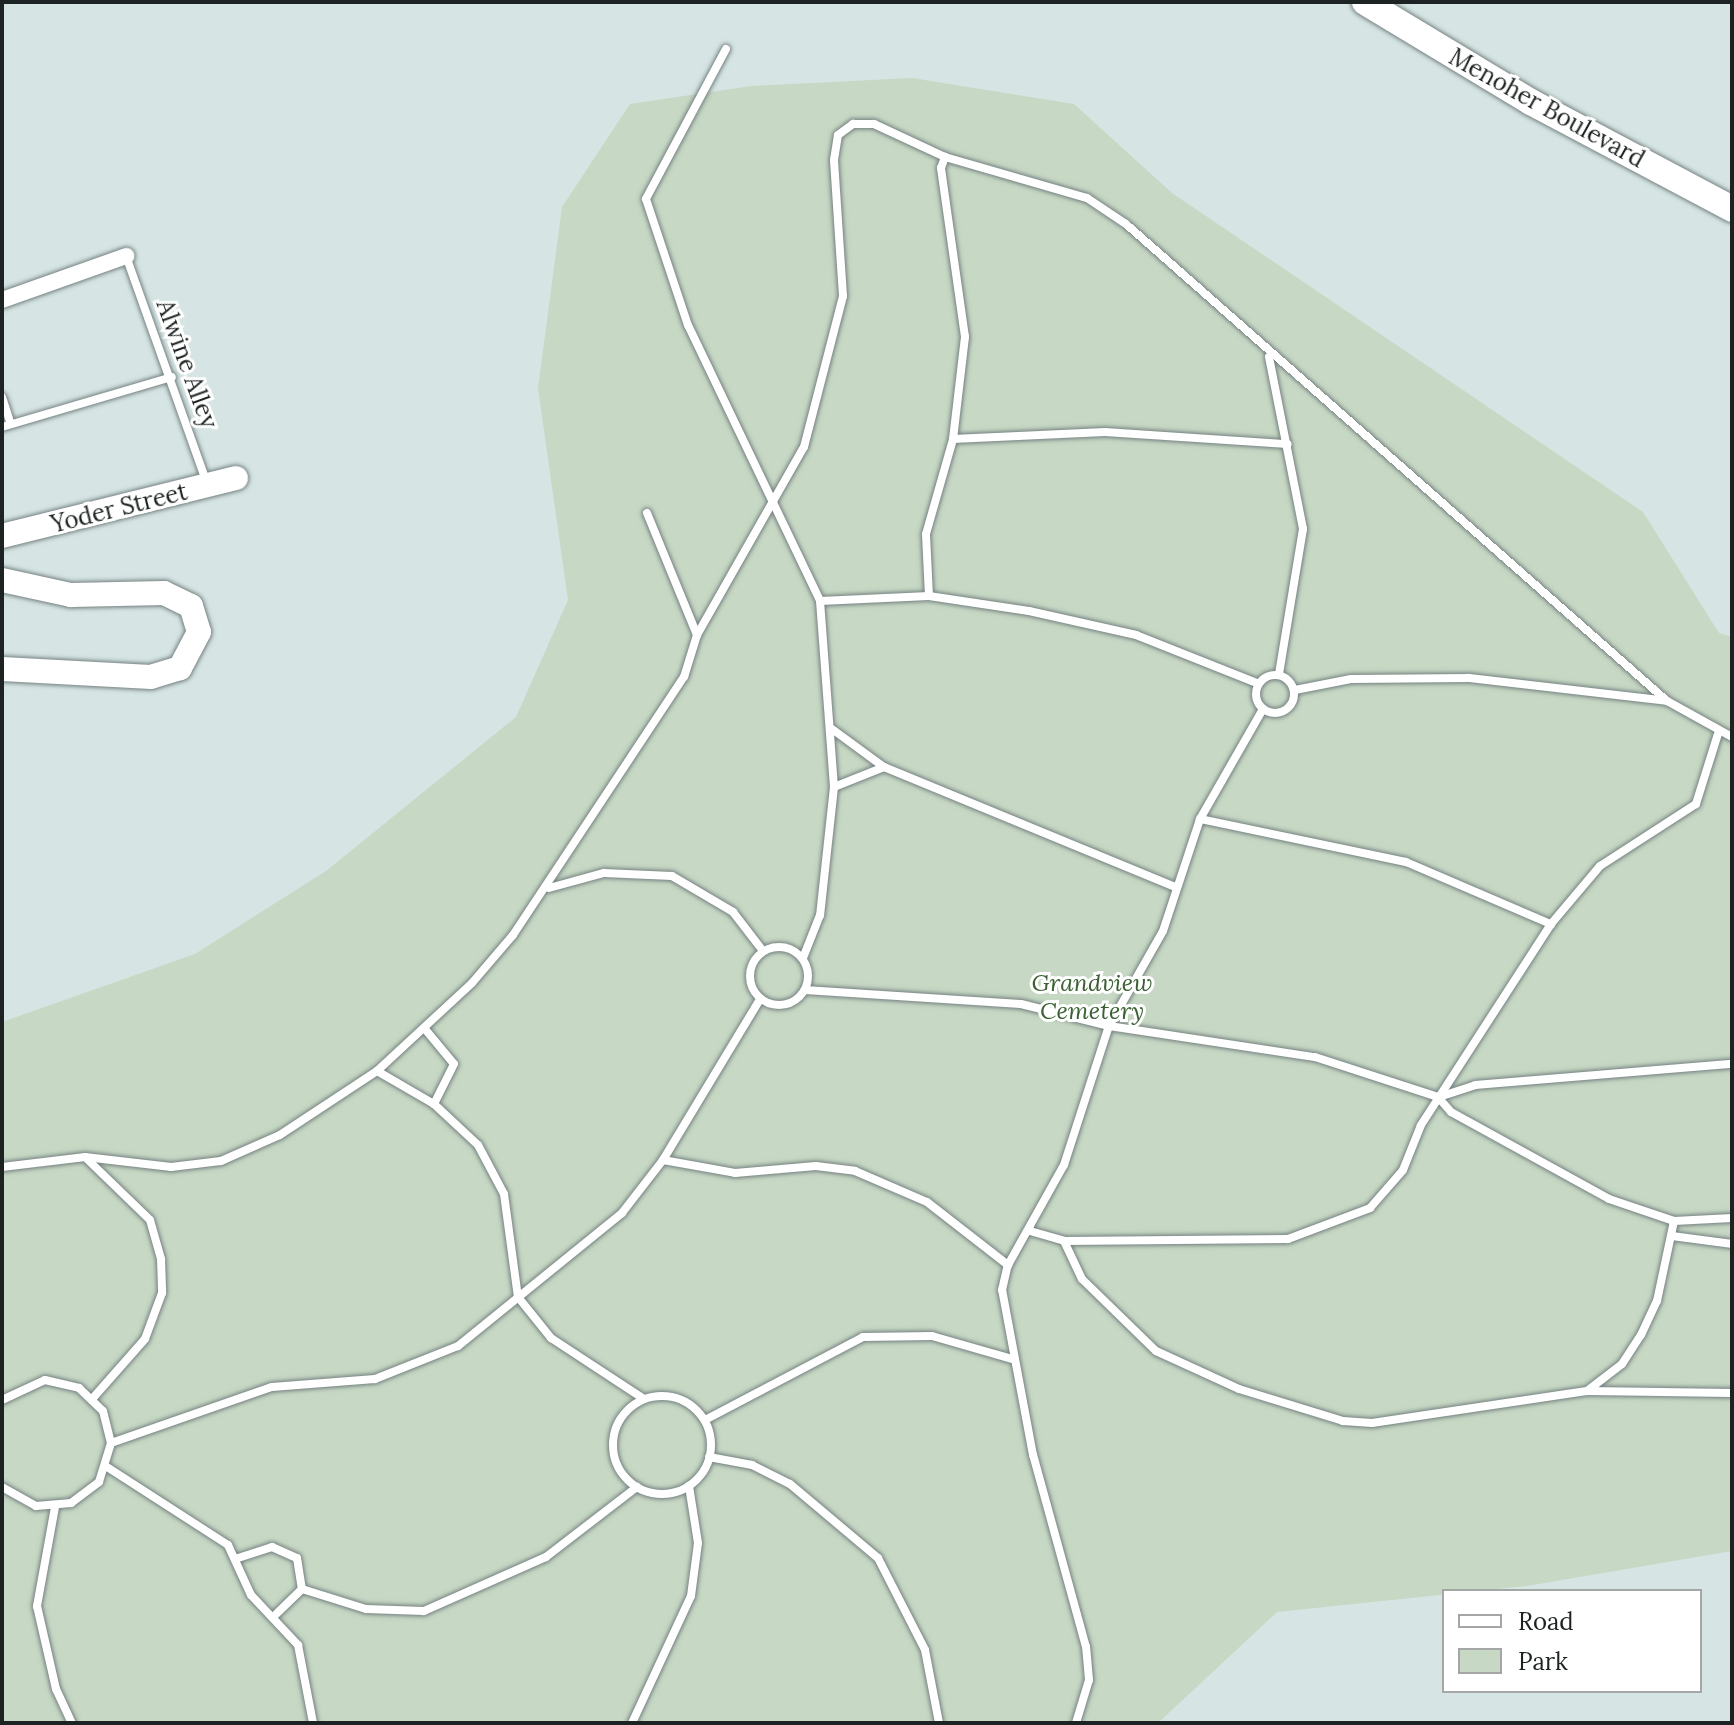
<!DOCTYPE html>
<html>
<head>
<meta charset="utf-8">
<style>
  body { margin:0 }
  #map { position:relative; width:1734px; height:1725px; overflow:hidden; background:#d6e5e4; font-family:Lora,serif }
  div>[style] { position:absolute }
  .green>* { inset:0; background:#c7d8c4 }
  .roads { filter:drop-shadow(0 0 2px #768282) drop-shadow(0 0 2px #768282) }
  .lane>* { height:8px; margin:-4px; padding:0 4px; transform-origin:4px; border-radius:4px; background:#fff }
  .lane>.ring { margin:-4px; padding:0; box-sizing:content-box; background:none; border:8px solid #fff; border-radius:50% }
  .street>* { height:16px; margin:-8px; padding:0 8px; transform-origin:8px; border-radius:8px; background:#fff }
  .secondary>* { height:24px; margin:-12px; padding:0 12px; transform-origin:12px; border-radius:12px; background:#fff }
  .primary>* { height:26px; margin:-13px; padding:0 13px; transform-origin:13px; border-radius:13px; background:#fff }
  span { translate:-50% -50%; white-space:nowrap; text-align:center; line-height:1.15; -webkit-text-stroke:6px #fff; paint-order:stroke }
  .street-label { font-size:24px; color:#1d2222 }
  .park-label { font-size:24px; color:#3b6033; font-style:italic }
  .frame { position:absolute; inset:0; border:4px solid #1d2222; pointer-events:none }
  .legend { position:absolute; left:1442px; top:1589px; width:260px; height:104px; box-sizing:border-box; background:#fff; border:2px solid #a5a7a7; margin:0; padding:10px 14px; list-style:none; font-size:24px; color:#1d2222 }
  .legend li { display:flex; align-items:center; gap:16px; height:40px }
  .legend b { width:40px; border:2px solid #a5a7a7 }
</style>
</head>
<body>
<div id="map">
  <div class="green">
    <div style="clip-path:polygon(912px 78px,1074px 104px,1172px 193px,1643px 512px,1719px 633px,1732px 637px,1732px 1551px,1527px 1586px,1277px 1612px,1158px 1723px,2px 1723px,2px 1022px,195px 954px,326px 871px,516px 717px,568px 600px,538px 388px,562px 207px,630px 104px,751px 86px)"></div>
  </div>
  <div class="roads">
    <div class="lane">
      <div style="left:726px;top:49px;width:170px;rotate:118.1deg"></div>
      <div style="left:646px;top:199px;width:133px;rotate:71.6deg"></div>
      <div style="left:688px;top:325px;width:306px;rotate:64.4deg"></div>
      <div style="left:820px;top:601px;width:187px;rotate:85.7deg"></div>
      <div style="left:834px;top:787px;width:129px;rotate:96.2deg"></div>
      <div style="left:820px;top:915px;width:46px;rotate:111.6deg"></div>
      <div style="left:126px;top:256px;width:239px;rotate:70.4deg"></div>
      <div style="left:1269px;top:357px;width:175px;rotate:78.8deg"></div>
      <div style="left:1303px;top:529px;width:147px;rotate:99.4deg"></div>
      <div style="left:2px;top:397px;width:28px;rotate:72deg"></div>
      <div style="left:2px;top:427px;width:177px;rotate:-16.4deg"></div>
      <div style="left:953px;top:439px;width:152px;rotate:-2.6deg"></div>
      <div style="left:1105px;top:432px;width:183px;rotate:3.8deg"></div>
      <div style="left:647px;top:513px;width:132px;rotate:67.7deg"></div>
      <div style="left:929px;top:596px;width:62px;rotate:-92.8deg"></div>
      <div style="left:926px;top:534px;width:99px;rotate:-74.1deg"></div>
      <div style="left:953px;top:439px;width:103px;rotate:-83.3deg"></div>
      <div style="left:965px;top:337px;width:171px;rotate:-98.1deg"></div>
      <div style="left:941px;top:168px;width:12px;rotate:-70deg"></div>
      <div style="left:820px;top:601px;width:109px;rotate:-2.6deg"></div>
      <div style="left:929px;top:596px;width:101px;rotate:8.5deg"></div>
      <div style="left:1029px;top:611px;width:110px;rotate:12.6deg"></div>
      <div style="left:1136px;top:635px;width:132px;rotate:21.7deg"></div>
      <div class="ring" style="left:1256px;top:675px;width:30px;height:30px"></div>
      <div style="left:1295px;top:690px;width:57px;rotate:-11.1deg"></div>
      <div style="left:1351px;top:679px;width:118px;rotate:-0.5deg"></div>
      <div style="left:1469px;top:678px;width:199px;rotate:6.6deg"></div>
      <div style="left:832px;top:729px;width:64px;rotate:36.2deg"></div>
      <div style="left:884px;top:767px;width:317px;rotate:22.4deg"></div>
      <div style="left:834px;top:787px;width:54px;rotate:-21.8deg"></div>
      <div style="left:1200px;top:819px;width:210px;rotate:11.8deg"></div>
      <div style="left:1406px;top:862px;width:158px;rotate:23.2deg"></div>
      <div style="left:549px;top:888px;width:57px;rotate:-15.3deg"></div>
      <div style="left:604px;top:873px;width:68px;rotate:2.5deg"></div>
      <div style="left:672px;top:876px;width:71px;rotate:30.5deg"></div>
      <div style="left:733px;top:912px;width:49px;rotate:52.4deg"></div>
      <div class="ring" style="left:750px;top:947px;width:50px;height:50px"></div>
      <div style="left:805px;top:990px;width:216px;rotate:3.7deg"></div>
      <div style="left:1021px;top:1004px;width:91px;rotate:14deg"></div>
      <div style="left:1109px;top:1026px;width:208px;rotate:8.6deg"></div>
      <div style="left:1315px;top:1057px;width:129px;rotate:18deg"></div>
      <div style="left:1438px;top:1097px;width:20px;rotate:49deg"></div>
      <div style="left:1451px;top:1112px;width:180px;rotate:28.8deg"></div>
      <div style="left:1609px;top:1199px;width:69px;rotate:18.7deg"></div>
      <div style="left:1674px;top:1221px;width:58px;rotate:-3deg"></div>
      <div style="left:425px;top:1029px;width:45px;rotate:50.4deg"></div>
      <div style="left:454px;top:1064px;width:45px;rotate:116.6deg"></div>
      <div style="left:377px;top:1071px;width:66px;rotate:30.1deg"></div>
      <div style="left:434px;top:1104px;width:60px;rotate:43deg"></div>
      <div style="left:478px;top:1145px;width:55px;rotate:62deg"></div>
      <div style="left:504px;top:1194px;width:104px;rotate:82.3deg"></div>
      <div style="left:518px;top:1297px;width:53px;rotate:51.2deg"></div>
      <div style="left:551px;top:1338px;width:111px;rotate:33.3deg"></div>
      <div style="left:1439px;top:1097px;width:38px;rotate:-18deg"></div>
      <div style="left:1475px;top:1085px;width:258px;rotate:-4.7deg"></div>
      <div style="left:86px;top:1158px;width:89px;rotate:44.1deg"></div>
      <div style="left:150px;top:1220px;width:41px;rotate:74.2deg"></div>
      <div style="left:161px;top:1259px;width:34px;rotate:88deg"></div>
      <div style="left:162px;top:1293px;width:49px;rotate:110.3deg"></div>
      <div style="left:145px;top:1339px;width:79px;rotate:131.4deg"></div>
      <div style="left:663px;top:1160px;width:73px;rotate:10.2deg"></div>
      <div style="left:735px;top:1173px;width:81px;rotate:-4.9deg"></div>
      <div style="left:816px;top:1166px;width:39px;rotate:7deg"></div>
      <div style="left:855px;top:1171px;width:78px;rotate:23.3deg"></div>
      <div style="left:927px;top:1202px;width:103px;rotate:37.9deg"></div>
      <div style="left:2px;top:1167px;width:84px;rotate:-6.9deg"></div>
      <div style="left:85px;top:1157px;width:87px;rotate:6.6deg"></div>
      <div style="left:171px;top:1167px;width:50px;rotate:-6.8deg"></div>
      <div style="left:221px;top:1161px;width:64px;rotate:-23.8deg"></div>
      <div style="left:280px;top:1135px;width:116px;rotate:-33.4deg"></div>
      <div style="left:377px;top:1071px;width:129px;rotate:-42.8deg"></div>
      <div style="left:472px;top:983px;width:63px;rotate:-49.5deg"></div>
      <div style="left:513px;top:935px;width:310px;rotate:-56.5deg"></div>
      <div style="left:684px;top:677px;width:44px;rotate:-72.8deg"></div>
      <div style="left:697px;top:635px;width:216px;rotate:-60.4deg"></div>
      <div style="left:804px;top:447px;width:156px;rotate:-75.5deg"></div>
      <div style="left:843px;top:296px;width:136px;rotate:-93.8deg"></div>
      <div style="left:834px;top:160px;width:25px;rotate:-81deg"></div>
      <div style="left:838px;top:135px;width:19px;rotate:-36deg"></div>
      <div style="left:853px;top:124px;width:21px"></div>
      <div style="left:874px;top:124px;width:78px;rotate:24.9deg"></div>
      <div style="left:945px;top:157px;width:148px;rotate:16.1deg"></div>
      <div style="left:1087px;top:198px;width:47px;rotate:33.7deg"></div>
      <div style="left:1126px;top:224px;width:721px;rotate:41.4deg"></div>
      <div style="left:1667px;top:701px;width:74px;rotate:29deg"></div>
      <div style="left:1030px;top:1231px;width:35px;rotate:16deg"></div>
      <div style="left:1064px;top:1241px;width:224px;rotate:-0.5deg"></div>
      <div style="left:1288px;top:1239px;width:88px;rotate:-20.7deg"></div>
      <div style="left:1370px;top:1208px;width:50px;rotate:-49deg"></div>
      <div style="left:1403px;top:1170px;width:48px;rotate:-68.2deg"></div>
      <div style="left:1421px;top:1125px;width:239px;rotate:-57.1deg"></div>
      <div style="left:1551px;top:924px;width:76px;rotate:-49.8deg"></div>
      <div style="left:1600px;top:866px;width:114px;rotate:-32.9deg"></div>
      <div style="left:1696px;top:804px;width:73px;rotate:-72.6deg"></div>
      <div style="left:1672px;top:1236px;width:61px;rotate:7.6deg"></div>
      <div style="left:1064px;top:1241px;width:42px;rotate:64.7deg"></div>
      <div style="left:1082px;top:1279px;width:103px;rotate:44.2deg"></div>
      <div style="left:1156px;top:1351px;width:91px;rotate:24.6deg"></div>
      <div style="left:1239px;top:1389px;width:109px;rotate:17.1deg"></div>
      <div style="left:1343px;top:1421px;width:29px;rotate:4deg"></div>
      <div style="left:1372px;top:1423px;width:217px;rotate:-8.5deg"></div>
      <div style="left:1587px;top:1391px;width:44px;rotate:-37.6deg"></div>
      <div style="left:1622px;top:1364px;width:35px;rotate:-57deg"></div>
      <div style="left:1641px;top:1335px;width:38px;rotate:-65deg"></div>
      <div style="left:1657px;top:1301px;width:82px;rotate:-78deg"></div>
      <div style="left:1588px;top:1391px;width:144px;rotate:0.8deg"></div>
      <div class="ring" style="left:613px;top:1396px;width:90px;height:90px"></div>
      <div style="left:2px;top:1400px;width:47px;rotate:-24.9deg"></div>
      <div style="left:45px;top:1380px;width:35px;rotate:13deg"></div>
      <div style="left:79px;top:1388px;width:33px;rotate:44deg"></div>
      <div style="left:103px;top:1411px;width:33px;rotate:76deg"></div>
      <div style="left:111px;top:1443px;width:41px;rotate:107.1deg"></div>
      <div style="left:99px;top:1482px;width:35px;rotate:143deg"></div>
      <div style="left:71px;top:1503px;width:35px;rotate:175deg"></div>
      <div style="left:36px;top:1506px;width:39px;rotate:-151deg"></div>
      <div style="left:705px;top:1420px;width:178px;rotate:-27.7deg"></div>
      <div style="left:863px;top:1337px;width:69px;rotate:-0.8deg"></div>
      <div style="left:932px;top:1336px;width:83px;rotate:16deg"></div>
      <div style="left:111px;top:1443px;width:170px;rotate:-19.2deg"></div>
      <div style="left:272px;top:1387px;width:103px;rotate:-4.4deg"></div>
      <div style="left:375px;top:1379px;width:89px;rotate:-21.7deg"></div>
      <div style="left:458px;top:1346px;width:211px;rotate:-39deg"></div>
      <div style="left:622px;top:1213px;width:67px;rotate:-52.3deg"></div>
      <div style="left:663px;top:1160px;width:188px;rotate:-58.9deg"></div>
      <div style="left:709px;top:1457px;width:44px;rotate:10.5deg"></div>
      <div style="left:752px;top:1465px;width:42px;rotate:26.6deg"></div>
      <div style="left:790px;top:1484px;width:115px;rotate:40.1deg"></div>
      <div style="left:878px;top:1558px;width:103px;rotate:62.9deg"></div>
      <div style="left:925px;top:1650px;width:74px;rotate:79.1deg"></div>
      <div style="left:107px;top:1467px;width:144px;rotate:32.8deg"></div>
      <div style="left:228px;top:1545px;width:55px;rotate:65.3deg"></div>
      <div style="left:251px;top:1595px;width:69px;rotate:46.8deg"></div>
      <div style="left:298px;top:1645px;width:79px;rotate:79.1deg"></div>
      <div style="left:55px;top:1507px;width:101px;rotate:100.3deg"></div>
      <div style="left:37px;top:1606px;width:85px;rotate:77.1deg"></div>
      <div style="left:56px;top:1689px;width:38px;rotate:65deg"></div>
      <div style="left:235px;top:1559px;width:39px;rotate:-18deg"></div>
      <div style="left:272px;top:1547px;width:27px;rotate:24deg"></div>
      <div style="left:297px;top:1558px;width:31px;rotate:81deg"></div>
      <div style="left:302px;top:1589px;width:36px;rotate:136deg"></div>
      <div style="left:302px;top:1589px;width:67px;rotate:17.4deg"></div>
      <div style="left:366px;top:1609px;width:58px;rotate:2deg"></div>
      <div style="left:424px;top:1611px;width:133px;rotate:-23.9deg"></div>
      <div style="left:546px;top:1557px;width:115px;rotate:-37.6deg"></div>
      <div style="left:632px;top:1723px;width:140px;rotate:-65.1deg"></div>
      <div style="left:691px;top:1596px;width:53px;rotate:-82.5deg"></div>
      <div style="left:698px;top:1543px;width:58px;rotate:-99deg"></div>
      <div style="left:1076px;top:1723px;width:45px;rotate:-73.2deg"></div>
      <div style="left:1089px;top:1680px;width:33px;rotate:-95deg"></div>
      <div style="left:1086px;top:1647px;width:199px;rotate:-105.4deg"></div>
      <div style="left:1033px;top:1455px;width:168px;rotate:-100.6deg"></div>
      <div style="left:1002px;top:1290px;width:26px;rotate:-77deg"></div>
      <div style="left:1008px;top:1265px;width:115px;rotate:-60.8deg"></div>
      <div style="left:1064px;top:1165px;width:146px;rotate:-72.1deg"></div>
      <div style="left:1109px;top:1026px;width:109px;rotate:-60.4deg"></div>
      <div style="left:1163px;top:931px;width:118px;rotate:-71.7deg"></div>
      <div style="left:1200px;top:819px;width:127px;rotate:-60.2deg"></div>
    </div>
    <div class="street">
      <div style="left:2px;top:300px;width:132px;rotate:-19.5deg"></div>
    </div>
    <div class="secondary">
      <div style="left:2px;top:536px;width:241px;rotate:-13.9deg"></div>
      <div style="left:2px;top:580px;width:71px;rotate:12.3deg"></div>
      <div style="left:71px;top:595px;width:93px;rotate:-1.2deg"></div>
      <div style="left:164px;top:593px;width:30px;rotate:26deg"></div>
      <div style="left:191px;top:606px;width:27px;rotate:73deg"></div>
      <div style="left:199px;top:632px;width:41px;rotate:117.8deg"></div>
      <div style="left:180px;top:668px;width:30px;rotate:163deg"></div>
      <div style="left:151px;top:677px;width:149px;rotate:-176.9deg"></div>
    </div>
    <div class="primary">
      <div style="left:1365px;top:2px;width:194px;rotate:31.1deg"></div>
      <div style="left:1531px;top:102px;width:228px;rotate:28deg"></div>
    </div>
  </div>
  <div class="street-label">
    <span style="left:1547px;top:108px;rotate:29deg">Menoher Boulevard</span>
    <span style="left:187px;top:364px;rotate:70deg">Alwine Alley</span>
    <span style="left:119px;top:508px;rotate:-14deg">Yoder Street</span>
  </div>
  <div class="park-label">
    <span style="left:1092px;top:997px">Grandview<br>Cemetery</span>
  </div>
  <div class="frame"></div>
  <ul class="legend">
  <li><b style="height:10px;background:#fff"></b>Road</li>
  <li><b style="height:22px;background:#c7d8c4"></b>Park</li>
  </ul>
</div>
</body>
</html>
